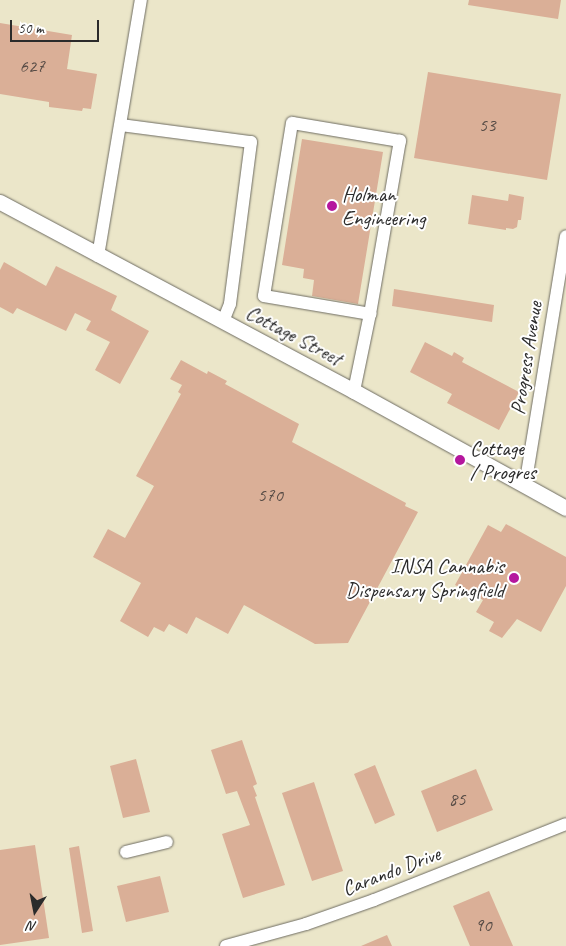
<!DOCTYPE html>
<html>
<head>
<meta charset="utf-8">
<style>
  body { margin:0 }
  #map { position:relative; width:566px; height:946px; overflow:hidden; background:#ebe6c9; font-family:Caveat,sans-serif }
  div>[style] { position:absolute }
  .building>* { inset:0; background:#daaf97 }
  .roads { filter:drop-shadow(0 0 1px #6e6c62) drop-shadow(0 0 1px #6e6c62) }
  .minor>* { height:12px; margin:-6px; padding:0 6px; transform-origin:6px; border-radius:6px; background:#fff }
  .major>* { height:15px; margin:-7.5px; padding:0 7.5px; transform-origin:7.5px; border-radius:7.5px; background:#fff }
  .dots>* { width:14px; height:14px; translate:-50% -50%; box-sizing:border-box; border:2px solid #fff; border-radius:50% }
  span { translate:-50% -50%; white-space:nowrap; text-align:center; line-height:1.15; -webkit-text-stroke:4px #fff; paint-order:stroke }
  .number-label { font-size:19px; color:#574c46 }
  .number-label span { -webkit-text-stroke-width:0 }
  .poi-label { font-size:21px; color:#2b2b2b }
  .left { translate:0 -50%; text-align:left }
  .right { translate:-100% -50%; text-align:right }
  .street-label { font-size:21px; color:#2b2b2b }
  .north { position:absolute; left:10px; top:886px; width:50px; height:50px; -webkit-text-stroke:4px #fff; paint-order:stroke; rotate:191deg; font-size:14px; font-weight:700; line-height:20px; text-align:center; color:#2b2b2b }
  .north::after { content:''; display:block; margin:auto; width:18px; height:22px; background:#2b2b2b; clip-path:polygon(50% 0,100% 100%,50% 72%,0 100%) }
  .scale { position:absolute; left:10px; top:20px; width:89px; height:22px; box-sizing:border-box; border:2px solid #2b2b2b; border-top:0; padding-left:6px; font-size:15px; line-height:18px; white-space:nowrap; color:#2b2b2b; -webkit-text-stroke:4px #fff; paint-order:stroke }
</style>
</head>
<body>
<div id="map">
  <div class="building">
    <div style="clip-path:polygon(469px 0,561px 0,558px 19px,468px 5px)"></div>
    <div style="clip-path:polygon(0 23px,72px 35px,67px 69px,97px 74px,91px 109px,83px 108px,82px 111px,49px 107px,49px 102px,0 94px)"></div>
    <div style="clip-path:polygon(428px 72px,561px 94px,547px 180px,414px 158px)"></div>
    <div style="clip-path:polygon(302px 139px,383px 152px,358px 304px,312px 296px,314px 280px,303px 278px,304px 269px,282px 265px)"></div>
    <div style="clip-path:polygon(509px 194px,524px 197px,521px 220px,518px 220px,517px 227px,513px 229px,506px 228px,506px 230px,468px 224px,472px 195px,508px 201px)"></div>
    <div style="clip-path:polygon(4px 262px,46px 286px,56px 266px,117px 296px,111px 310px,149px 331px,120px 384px,95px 370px,110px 342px,86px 330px,91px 321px,75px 313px,66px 331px,17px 308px,13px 314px,0 307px,0 270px)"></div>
    <div style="clip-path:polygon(394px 289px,494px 305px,492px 322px,392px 306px)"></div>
    <div style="clip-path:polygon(425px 342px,452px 356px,454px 352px,464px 358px,462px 362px,519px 392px,499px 430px,447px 403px,452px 394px,410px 372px)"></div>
    <div style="clip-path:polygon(181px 360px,207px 374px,208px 371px,227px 381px,225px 384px,299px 424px,292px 442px,406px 503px,405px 506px,418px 512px,348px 643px,315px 644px,244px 605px,228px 634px,196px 617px,187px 634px,169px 624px,164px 632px,154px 627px,148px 637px,120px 621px,141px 583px,93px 557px,108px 529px,125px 538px,154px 486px,136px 476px,181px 394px,178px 392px,182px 385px,170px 379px)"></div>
    <div style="clip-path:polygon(506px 524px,566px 557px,566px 586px,541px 632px,517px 619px,502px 638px,489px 631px,494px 622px,476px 612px,483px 600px,455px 585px,488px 525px,501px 532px)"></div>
    <div style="clip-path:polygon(242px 740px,257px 784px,253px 786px,257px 796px,255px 797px,285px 885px,243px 898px,222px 834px,250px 825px,237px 791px,226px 794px,211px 750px)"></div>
    <div style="clip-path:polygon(136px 759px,150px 812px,123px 818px,110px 766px)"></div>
    <div style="clip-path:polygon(375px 765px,395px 815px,375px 824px,354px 774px)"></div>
    <div style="clip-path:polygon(476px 769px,493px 810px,437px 832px,421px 791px)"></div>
    <div style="clip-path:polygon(314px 782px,343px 871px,312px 881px,282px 793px)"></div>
    <div style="clip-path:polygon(35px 845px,49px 938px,0 945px,0 850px)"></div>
    <div style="clip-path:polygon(79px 846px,93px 931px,82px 933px,69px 848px)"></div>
    <div style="clip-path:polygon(160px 876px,169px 912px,126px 922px,117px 886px)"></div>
    <div style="clip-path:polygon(489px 891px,513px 946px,470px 946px,453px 906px)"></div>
    <div style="clip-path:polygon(387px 935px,392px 946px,361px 946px)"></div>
  </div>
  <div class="roads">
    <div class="minor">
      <div style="left:121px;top:125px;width:131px;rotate:7.5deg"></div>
      <div style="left:251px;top:142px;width:163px;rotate:97.4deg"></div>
      <div style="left:230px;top:304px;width:18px;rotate:112deg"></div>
      <div style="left:98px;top:256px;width:260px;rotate:-80.5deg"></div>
      <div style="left:354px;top:391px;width:79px;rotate:-78.3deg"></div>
      <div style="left:370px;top:314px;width:176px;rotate:-80.2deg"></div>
      <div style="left:400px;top:141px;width:109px;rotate:-170.5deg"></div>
      <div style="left:292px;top:123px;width:175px;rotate:99.2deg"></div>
      <div style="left:264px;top:296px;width:108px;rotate:9.6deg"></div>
      <div style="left:525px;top:486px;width:253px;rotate:-80.7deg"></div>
      <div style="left:126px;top:852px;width:42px;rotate:-13.7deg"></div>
      <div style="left:226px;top:946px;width:83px;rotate:-15.4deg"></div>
      <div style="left:306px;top:924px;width:72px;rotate:-19.4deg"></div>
      <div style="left:374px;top:900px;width:206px;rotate:-21.6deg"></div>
    </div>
    <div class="major">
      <div style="left:0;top:202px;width:401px;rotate:28.1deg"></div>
      <div style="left:354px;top:391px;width:242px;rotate:28.9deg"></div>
    </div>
  </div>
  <div class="dots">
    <div style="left:332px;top:206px;background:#b5179e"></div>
    <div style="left:460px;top:460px;background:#b5179e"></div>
    <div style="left:514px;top:578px;background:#b5179e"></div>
  </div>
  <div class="number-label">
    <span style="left:32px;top:67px">627</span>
    <span style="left:487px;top:126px">53</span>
    <span style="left:270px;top:496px">570</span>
    <span style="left:457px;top:800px">85</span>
    <span style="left:483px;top:926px">90</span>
  </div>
  <div class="poi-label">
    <span class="left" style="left:342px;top:206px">Holman<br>Engineering</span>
    <span class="left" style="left:470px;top:460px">Cottage<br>/ Progres</span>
    <span class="right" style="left:504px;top:578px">INSA Cannabis<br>Dispensary Springfield</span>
  </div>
  <div class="street-label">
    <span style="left:294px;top:335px;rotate:28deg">Cottage Street</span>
    <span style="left:526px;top:358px;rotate:-81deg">Progress Avenue</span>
    <span style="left:391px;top:871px;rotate:-21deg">Carando Drive</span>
  </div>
  <div class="north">N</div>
  <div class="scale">50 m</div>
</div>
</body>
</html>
